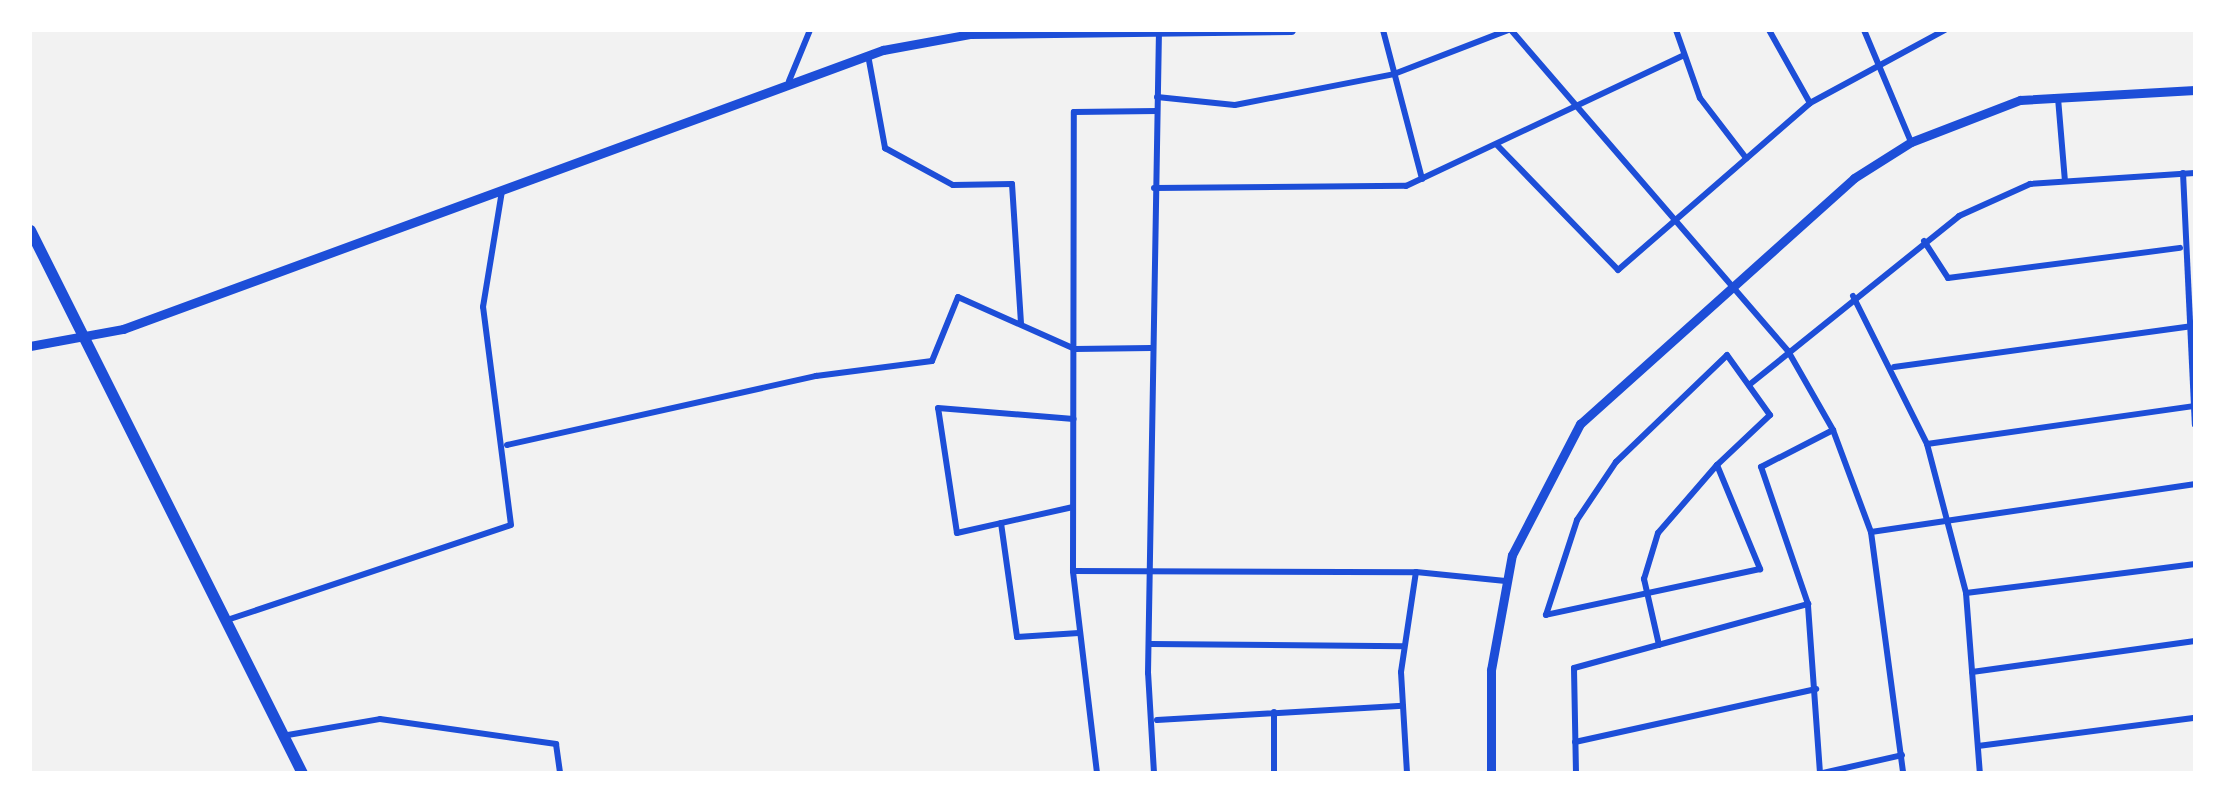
<!DOCTYPE html>
<html>
<head>
<meta charset="utf-8">
<style>
  body { margin:0 }
  #map { position:relative; width:2225px; height:803px; overflow:hidden; background:#f2f2f2; font-family:Poppins,sans-serif }
  div>[style] { position:absolute }
  .minor>* { height:6px; margin:-3px; padding:0 3px; transform-origin:3px; border-radius:3px; background:#1d4ed8 }
  .tertiary>* { height:9px; margin:-4.5px; padding:0 4.5px; transform-origin:4.5px; border-radius:4.5px; background:#1d4ed8 }
  .primary>* { height:11px; margin:-5.5px; padding:0 5.5px; transform-origin:5.5px; border-radius:5.5px; background:#1d4ed8 }
  span { translate:-50% -50%; white-space:nowrap; text-align:center; line-height:1.15; -webkit-text-stroke:8px #fff; paint-order:stroke }
  .frame { position:absolute; inset:0; border:32px solid #fff; pointer-events:none }
</style>
</head>
<body>
<div id="map">
  <div class="minor">
    <div style="left:1383px;top:30px;width:154px;rotate:75.3deg"></div>
    <div style="left:1511px;top:30px;width:424px;rotate:49.2deg"></div>
    <div style="left:1788px;top:351px;width:91px;rotate:60.3deg"></div>
    <div style="left:1833px;top:430px;width:109px;rotate:69.6deg"></div>
    <div style="left:1871px;top:532px;width:243px;rotate:82.4deg"></div>
    <div style="left:1676px;top:30px;width:72px;rotate:70.6deg"></div>
    <div style="left:1700px;top:98px;width:76px;rotate:52.5deg"></div>
    <div style="left:1769px;top:30px;width:84px;rotate:60.7deg"></div>
    <div style="left:1864px;top:30px;width:121px;rotate:67.2deg"></div>
    <div style="left:868px;top:55px;width:95px;rotate:79.6deg"></div>
    <div style="left:885px;top:148px;width:77px;rotate:28.6deg"></div>
    <div style="left:953px;top:185px;width:59px;rotate:-1deg"></div>
    <div style="left:1012px;top:184px;width:140px;rotate:86.3deg"></div>
    <div style="left:789px;top:81px;width:55px;rotate:-67.6deg"></div>
    <div style="left:1157px;top:97px;width:78px;rotate:5.9deg"></div>
    <div style="left:1235px;top:105px;width:162px;rotate:-11deg"></div>
    <div style="left:1394px;top:74px;width:122px;rotate:-21.1deg"></div>
    <div style="left:2058px;top:98px;width:83px;rotate:85.2deg"></div>
    <div style="left:1497px;top:145px;width:174px;rotate:45.9deg"></div>
    <div style="left:1618px;top:270px;width:254px;rotate:-41deg"></div>
    <div style="left:1810px;top:103px;width:153px;rotate:-28.4deg"></div>
    <div style="left:2183px;top:173px;width:252px;rotate:87.3deg"></div>
    <div style="left:1154px;top:188px;width:252px;rotate:-0.5deg"></div>
    <div style="left:1406px;top:186px;width:307px;rotate:-25.2deg"></div>
    <div style="left:1924px;top:241px;width:44px;rotate:57deg"></div>
    <div style="left:1948px;top:278px;width:234px;rotate:-7.4deg"></div>
    <div style="left:1853px;top:296px;width:165px;rotate:63.4deg"></div>
    <div style="left:1927px;top:444px;width:154px;rotate:75.3deg"></div>
    <div style="left:1966px;top:593px;width:181px;rotate:85.6deg"></div>
    <div style="left:1727px;top:355px;width:74px;rotate:54.4deg"></div>
    <div style="left:1770px;top:415px;width:73px;rotate:136.7deg"></div>
    <div style="left:1717px;top:465px;width:113px;rotate:67.5deg"></div>
    <div style="left:1760px;top:569px;width:219px;rotate:167.9deg"></div>
    <div style="left:1546px;top:615px;width:100px;rotate:-71.9deg"></div>
    <div style="left:1577px;top:520px;width:70px;rotate:-56.1deg"></div>
    <div style="left:1616px;top:462px;width:154px;rotate:-43.9deg"></div>
    <div style="left:1894px;top:367px;width:296px;rotate:-7.8deg"></div>
    <div style="left:1749px;top:385px;width:270px;rotate:-38.8deg"></div>
    <div style="left:1959px;top:216px;width:78px;rotate:-24.3deg"></div>
    <div style="left:2030px;top:184px;width:165px;rotate:-3.8deg"></div>
    <div style="left:1927px;top:444px;width:269px;rotate:-8.1deg"></div>
    <div style="left:507px;top:445px;width:317px;rotate:-12.6deg"></div>
    <div style="left:816px;top:376px;width:117px;rotate:-7.4deg"></div>
    <div style="left:932px;top:361px;width:69px;rotate:-67.9deg"></div>
    <div style="left:958px;top:297px;width:128px;rotate:24deg"></div>
    <div style="left:1075px;top:349px;width:76px;rotate:-0.8deg"></div>
    <div style="left:1073px;top:507px;width:119px;rotate:167.4deg"></div>
    <div style="left:957px;top:533px;width:126px;rotate:-98.6deg"></div>
    <div style="left:938px;top:408px;width:136px;rotate:4.6deg"></div>
    <div style="left:1001px;top:523px;width:115px;rotate:82deg"></div>
    <div style="left:1017px;top:637px;width:62px;rotate:-3.7deg"></div>
    <div style="left:1871px;top:532px;width:328px;rotate:-8.4deg"></div>
    <div style="left:1073px;top:571px;width:343px;rotate:0.2deg"></div>
    <div style="left:1416px;top:572px;width:90px;rotate:5.7deg"></div>
    <div style="left:1966px;top:593px;width:231px;rotate:-7.2deg"></div>
    <div style="left:227px;top:620px;width:299px;rotate:-18.5deg"></div>
    <div style="left:511px;top:525px;width:220px;rotate:-97.3deg"></div>
    <div style="left:483px;top:307px;width:118px;rotate:-80.7deg"></div>
    <div style="left:1151px;top:644px;width:253px;rotate:0.5deg"></div>
    <div style="left:1659px;top:645px;width:68px;rotate:-102.8deg"></div>
    <div style="left:1644px;top:579px;width:48px;rotate:-73.1deg"></div>
    <div style="left:1658px;top:533px;width:90px;rotate:-49.1deg"></div>
    <div style="left:1972px;top:672px;width:225px;rotate:-7.9deg"></div>
    <div style="left:1274px;top:712px;width:61px;rotate:90deg"></div>
    <div style="left:1157px;top:720px;width:246px;rotate:-3.3deg"></div>
    <div style="left:282px;top:736px;width:99px;rotate:-9.8deg"></div>
    <div style="left:380px;top:719px;width:178px;rotate:8.1deg"></div>
    <div style="left:556px;top:744px;width:29px;rotate:82deg"></div>
    <div style="left:1575px;top:742px;width:247px;rotate:-12.4deg"></div>
    <div style="left:1978px;top:746px;width:219px;rotate:-7.4deg"></div>
    <div style="left:1097px;top:773px;width:203px;rotate:-96.8deg"></div>
    <div style="left:1073px;top:571px;width:459px;rotate:-89.9deg"></div>
    <div style="left:1074px;top:112px;width:83px;rotate:-0.7deg"></div>
    <div style="left:1154px;top:773px;width:100px;rotate:-93.4deg"></div>
    <div style="left:1148px;top:673px;width:642px;rotate:-89.02deg"></div>
    <div style="left:1407px;top:773px;width:101px;rotate:-93.4deg"></div>
    <div style="left:1401px;top:672px;width:101px;rotate:-81.5deg"></div>
    <div style="left:1576px;top:773px;width:105px;rotate:-91.1deg"></div>
    <div style="left:1574px;top:668px;width:243px;rotate:-15.3deg"></div>
    <div style="left:1820px;top:773px;width:169px;rotate:-94.1deg"></div>
    <div style="left:1808px;top:604px;width:145px;rotate:-108.9deg"></div>
    <div style="left:1761px;top:467px;width:81px;rotate:-27.2deg"></div>
    <div style="left:1823px;top:773px;width:81px;rotate:-12.8deg"></div>
  </div>
  <div class="tertiary">
    <div style="left:30px;top:346px;width:95px;rotate:-10.4deg"></div>
    <div style="left:123px;top:329px;width:810px;rotate:-20.16deg"></div>
    <div style="left:883px;top:50px;width:88px;rotate:-10.4deg"></div>
    <div style="left:970px;top:34px;width:321px;rotate:-0.7deg"></div>
    <div style="left:1491px;top:773px;width:103px;rotate:-90deg"></div>
    <div style="left:1491px;top:670px;width:117px;rotate:-79.7deg"></div>
    <div style="left:1512px;top:555px;width:148px;rotate:-62.6deg"></div>
    <div style="left:1580px;top:424px;width:368px;rotate:-41.9deg"></div>
    <div style="left:1854px;top:178px;width:67px;rotate:-32.3deg"></div>
    <div style="left:1911px;top:142px;width:117px;rotate:-21.1deg"></div>
    <div style="left:2020px;top:100px;width:175px;rotate:-3.3deg"></div>
  </div>
  <div class="primary">
    <div style="left:30px;top:230px;width:607px;rotate:63.39deg"></div>
  </div>
  <div class="frame"></div>
</div>
</body>
</html>
